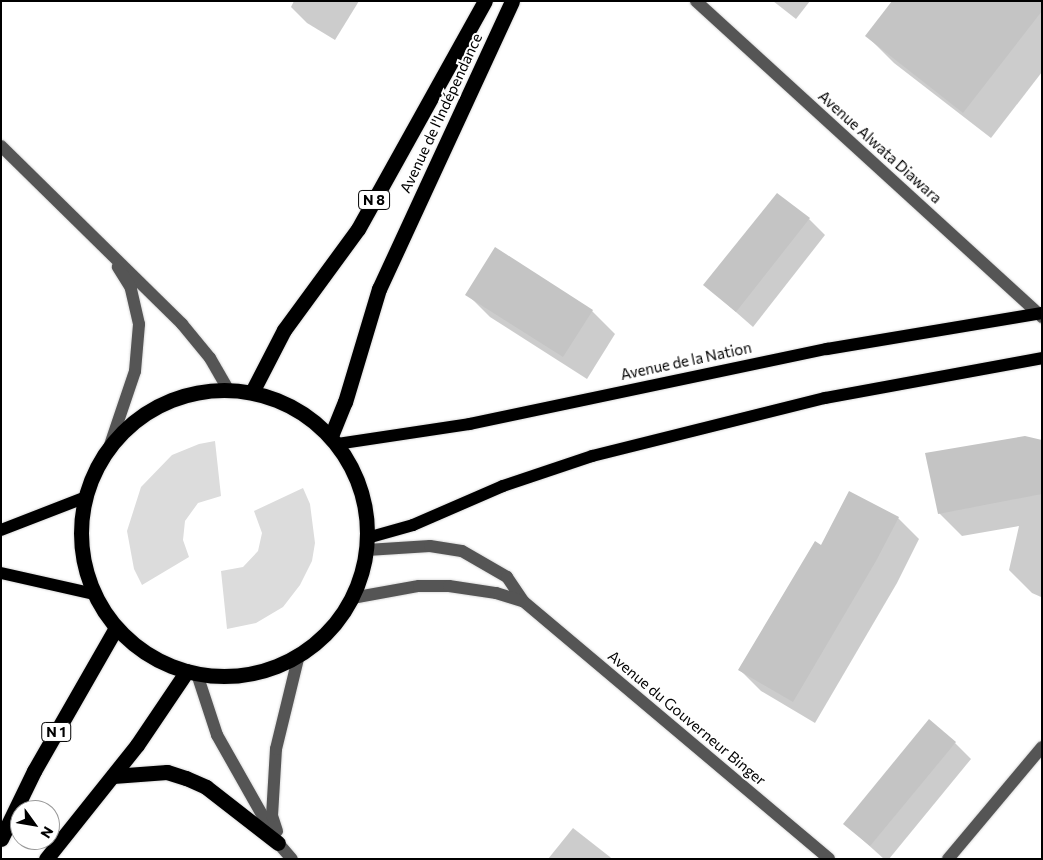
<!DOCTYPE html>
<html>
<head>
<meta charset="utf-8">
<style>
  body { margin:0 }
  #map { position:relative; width:1043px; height:860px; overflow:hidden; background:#fff; font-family:Commissioner,sans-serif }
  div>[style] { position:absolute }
  .green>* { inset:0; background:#dcdcdc }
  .shadow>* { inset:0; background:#0003 }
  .building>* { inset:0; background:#c4c4c4 }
  .roads { filter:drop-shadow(0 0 1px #dbdbdb) drop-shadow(0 0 1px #dbdbdb) }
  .minor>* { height:12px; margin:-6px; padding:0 6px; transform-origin:6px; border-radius:6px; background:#555 }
  .major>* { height:12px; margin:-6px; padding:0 6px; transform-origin:6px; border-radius:6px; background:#000 }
  .highway>* { height:15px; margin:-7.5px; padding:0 7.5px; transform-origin:7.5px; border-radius:7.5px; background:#000 }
  .highway>.ring { margin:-7.5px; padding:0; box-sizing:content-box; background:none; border:15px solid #000; border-radius:50% }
  span { translate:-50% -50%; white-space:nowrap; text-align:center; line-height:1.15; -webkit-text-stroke:4px #fff; paint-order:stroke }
  .shield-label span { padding:1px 4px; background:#fff; border:1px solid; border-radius:4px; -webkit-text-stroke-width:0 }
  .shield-label { font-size:14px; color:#000; font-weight:700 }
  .street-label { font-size:15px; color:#000 }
  .frame { position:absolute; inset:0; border:2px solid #000; pointer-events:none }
  .north { position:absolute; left:10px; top:800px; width:50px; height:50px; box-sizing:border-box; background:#fff; border:1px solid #999; border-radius:50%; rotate:122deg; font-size:14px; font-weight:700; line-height:20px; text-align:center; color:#000 }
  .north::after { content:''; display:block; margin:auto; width:18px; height:22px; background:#000; clip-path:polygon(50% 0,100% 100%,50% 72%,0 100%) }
</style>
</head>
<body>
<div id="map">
  <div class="green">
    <div style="clip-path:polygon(215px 441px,221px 496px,198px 503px,185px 521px,183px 540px,189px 557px,142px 585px,134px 569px,127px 531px,141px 487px,172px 455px,199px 444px)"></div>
    <div style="clip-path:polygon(303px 488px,310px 504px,315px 543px,312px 561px,300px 585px,283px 607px,256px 623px,227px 629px,221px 571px,243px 567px,258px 551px,262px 533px,254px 511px)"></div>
  </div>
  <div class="shadow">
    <div style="clip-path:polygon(294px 1px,359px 1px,335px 40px,307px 23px,291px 7px)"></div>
    <div style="clip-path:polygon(773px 1px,810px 1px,796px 19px)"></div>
    <div style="clip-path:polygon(1042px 1px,1042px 72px,991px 138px,894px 63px,867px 36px)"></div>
    <div style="clip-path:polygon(809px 219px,825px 235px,753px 327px,705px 285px)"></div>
    <div style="clip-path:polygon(467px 294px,592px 311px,615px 334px,587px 379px,490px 317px)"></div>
    <div style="clip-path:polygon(1042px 441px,1042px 596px,1041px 597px,1032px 593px,1009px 570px,1019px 526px,962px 536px,939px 513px)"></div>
    <div style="clip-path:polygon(898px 518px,919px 539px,897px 583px,815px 723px,761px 691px,740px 670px)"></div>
    <div style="clip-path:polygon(955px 743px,971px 759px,889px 859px,884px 859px,845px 824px)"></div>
    <div style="clip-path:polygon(573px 828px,610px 857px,612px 859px,548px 859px)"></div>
  </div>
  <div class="building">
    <div style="clip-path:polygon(892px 1px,1042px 1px,1042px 11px,963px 113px,865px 36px)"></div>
    <div style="clip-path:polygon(777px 193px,810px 218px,736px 312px,703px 285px)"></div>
    <div style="clip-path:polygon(495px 247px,593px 310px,563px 357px,465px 295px)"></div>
    <div style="clip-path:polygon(1025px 436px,1042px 440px,1042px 494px,938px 514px,925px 453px)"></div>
    <div style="clip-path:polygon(849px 491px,899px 517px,876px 561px,793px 702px,738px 670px,815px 541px,821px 545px)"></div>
    <div style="clip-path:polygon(929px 719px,956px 742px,870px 846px,843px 824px)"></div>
  </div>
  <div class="roads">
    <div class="minor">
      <div style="left:696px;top:1px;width:469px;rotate:42.4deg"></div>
      <div style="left:1px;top:146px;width:254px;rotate:44.5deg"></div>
      <div style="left:182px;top:324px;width:44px;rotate:50.5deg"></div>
      <div style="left:210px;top:358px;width:36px;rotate:60deg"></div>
      <div style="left:109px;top:448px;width:81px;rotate:-71.3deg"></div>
      <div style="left:135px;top:371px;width:47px;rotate:-85.1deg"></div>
      <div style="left:139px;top:324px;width:37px;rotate:-103deg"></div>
      <div style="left:131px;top:288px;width:25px;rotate:-122deg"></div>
      <div style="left:367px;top:550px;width:63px;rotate:-3.6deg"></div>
      <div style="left:430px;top:546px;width:32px;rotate:9deg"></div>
      <div style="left:462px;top:551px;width:52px;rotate:30deg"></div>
      <div style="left:507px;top:577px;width:29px;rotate:56deg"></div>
      <div style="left:523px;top:601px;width:400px;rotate:40.1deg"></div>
      <div style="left:352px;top:598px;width:68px;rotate:-10.2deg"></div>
      <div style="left:419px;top:586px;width:30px"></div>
      <div style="left:449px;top:586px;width:48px;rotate:8.5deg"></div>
      <div style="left:496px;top:593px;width:28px;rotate:17deg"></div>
      <div style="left:197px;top:674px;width:64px;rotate:71.8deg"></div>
      <div style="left:217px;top:735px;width:124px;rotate:60.5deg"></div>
      <div style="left:278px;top:843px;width:21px;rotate:49deg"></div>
      <div style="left:277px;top:831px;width:16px;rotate:-108deg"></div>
      <div style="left:272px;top:816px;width:67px;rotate:-86.6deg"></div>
      <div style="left:276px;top:749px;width:97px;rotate:-76.3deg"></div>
      <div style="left:948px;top:859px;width:146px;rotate:-50deg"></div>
    </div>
    <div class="major">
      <div style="left:337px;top:444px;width:134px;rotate:-8.6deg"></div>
      <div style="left:470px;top:424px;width:365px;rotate:-11.9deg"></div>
      <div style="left:827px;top:349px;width:218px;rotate:-9.5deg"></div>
      <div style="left:1px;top:530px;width:91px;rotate:-21.2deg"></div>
      <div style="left:367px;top:538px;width:48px;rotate:-15.8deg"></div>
      <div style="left:413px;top:525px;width:98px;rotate:-23.4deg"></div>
      <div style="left:503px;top:486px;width:94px;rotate:-18.6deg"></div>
      <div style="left:592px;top:456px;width:240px;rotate:-14deg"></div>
      <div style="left:825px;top:398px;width:221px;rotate:-10.4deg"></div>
      <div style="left:1px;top:573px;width:95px;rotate:12.7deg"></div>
    </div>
    <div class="highway">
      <div class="ring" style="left:81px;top:390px;width:271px;height:271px"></div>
      <div style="left:252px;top:392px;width:70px;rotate:-62.7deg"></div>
      <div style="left:284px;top:330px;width:125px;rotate:-53.8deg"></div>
      <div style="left:358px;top:229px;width:261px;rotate:-60.9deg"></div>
      <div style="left:331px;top:436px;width:37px;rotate:-68deg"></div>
      <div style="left:345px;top:402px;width:118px;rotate:-73.3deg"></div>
      <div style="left:379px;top:289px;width:317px;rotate:-65.2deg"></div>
      <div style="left:113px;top:776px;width:54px;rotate:-4.2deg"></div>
      <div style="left:167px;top:772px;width:20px;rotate:18deg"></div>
      <div style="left:186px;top:778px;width:22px;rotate:24deg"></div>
      <div style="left:206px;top:787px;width:91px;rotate:37.9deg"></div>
      <div style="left:1px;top:839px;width:76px;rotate:-64.1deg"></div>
      <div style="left:34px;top:771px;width:165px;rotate:-60.2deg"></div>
      <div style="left:46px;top:859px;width:146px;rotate:-51.4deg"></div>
      <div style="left:137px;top:745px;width:89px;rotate:-56deg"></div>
    </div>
  </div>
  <div class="shield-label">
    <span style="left:374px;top:200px">N 8</span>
    <span style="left:56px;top:732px">N 1</span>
  </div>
  <div class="street-label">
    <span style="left:441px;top:113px;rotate:-65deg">Avenue de l'Indépendance</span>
    <span style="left:880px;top:147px;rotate:42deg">Avenue Alwata Diawara</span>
    <span style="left:686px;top:361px;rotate:-12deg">Avenue de la Nation</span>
    <span style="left:687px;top:718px;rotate:40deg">Avenue du Gouverneur Binger</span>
  </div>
  <div class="frame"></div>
  <div class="north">N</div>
</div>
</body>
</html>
